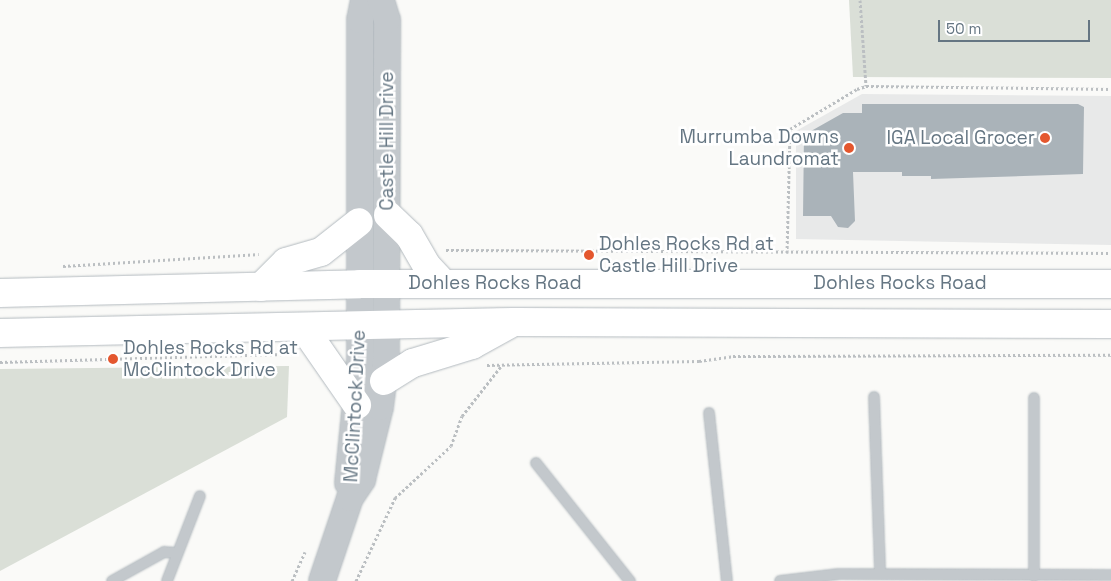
<!DOCTYPE html>
<html>
<head>
<meta charset="utf-8">
<style>
  body { margin:0 }
  #map { position:relative; width:1111px; height:581px; overflow:hidden; background:#fafaf8; font-family:"Space Grotesk",sans-serif }
  div>[style] { position:absolute }
  .built>* { inset:0; background:#e8e9e9 }
  .green>* { inset:0; background:#dadfd7 }
  .building>* { inset:0; background:#aab3b9 }
  .path>* { height:3px; margin-top:-1.5px; transform-origin:0; background:repeating-linear-gradient(90deg,#bbbfc2 0 2.5px,transparent 0 5px) }
  .roads { filter:drop-shadow(0 0 1px #b3babf) drop-shadow(0 0 1px #b3babf) }
  .service>* { height:10px; margin:-5px; padding:0 5px; transform-origin:5px; border-radius:5px; background:#c3c8cc }
  .tertiary>* { height:26px; margin:-13px; padding:0 13px; transform-origin:13px; border-radius:13px; background:#c3c8cc }
  .secondary>* { height:28px; margin:-14px; padding:0 14px; transform-origin:14px; border-radius:14px; background:#fff }
  .dots>* { width:14px; height:14px; translate:-50% -50%; box-sizing:border-box; border:2px solid #fff; border-radius:50% }
  span { translate:-50% -50%; white-space:nowrap; text-align:center; line-height:1.15; -webkit-text-stroke:5px #fff; paint-order:stroke }
  .poi-label { font-size:19px; color:#657683 }
  .right { translate:-100% -50%; text-align:right }
  .left { translate:0 -50%; text-align:left }
  .street-label { font-size:19px; color:#657683 }
  .scale { position:absolute; left:938px; top:20px; width:152px; height:22px; box-sizing:border-box; border:2px solid #657683; border-top:0; padding-left:6px; font-size:15px; line-height:18px; white-space:nowrap; color:#657683; -webkit-text-stroke:4px #fff; paint-order:stroke }
</style>
</head>
<body>
<div id="map">
  <div class="built">
    <div style="clip-path:polygon(862px 94px,1111px 96px,1111px 245px,796px 239px,796px 131px)"></div>
  </div>
  <div class="green">
    <div style="clip-path:polygon(849px 0,1111px 0,1111px 78px,853px 77px)"></div>
    <div style="clip-path:polygon(289px 366px,287px 417px,0 571px,0 369px)"></div>
  </div>
  <div class="building">
    <div style="clip-path:polygon(862px 104px,1078px 104px,1084px 107px,1083px 174px,931px 179px,931px 176px,902px 176px,902px 172px,853px 172px,855px 221px,848px 228px,838px 227px,831px 216px,803px 216px,804px 135px,843px 113px,862px 113px)"></div>
  </div>
  <div class="path">
    <div style="left:860px;top:0;width:86px;rotate:86deg"></div>
    <div style="left:446px;top:250px;width:665px;rotate:0.26deg"></div>
    <div style="left:787px;top:253px;width:124px;rotate:-88.6deg"></div>
    <div style="left:790px;top:129px;width:78px;rotate:-30.8deg"></div>
    <div style="left:857px;top:89px;width:9px;rotate:-18deg"></div>
    <div style="left:866px;top:86px;width:245px;rotate:0.7deg"></div>
    <div style="left:63px;top:266px;width:196px;rotate:-3.5deg"></div>
    <div style="left:0;top:362px;width:292px;rotate:-1.6deg"></div>
    <div style="left:487px;top:365px;width:212px;rotate:-1.1deg"></div>
    <div style="left:699px;top:361px;width:34px;rotate:-8deg"></div>
    <div style="left:733px;top:356px;width:378px;rotate:-0.2deg"></div>
    <div style="left:292px;top:581px;width:32px;rotate:-66deg"></div>
    <div style="left:356px;top:581px;width:92px;rotate:-64.8deg"></div>
    <div style="left:395px;top:498px;width:76px;rotate:-42.9deg"></div>
    <div style="left:451px;top:446px;width:32px;rotate:-70deg"></div>
    <div style="left:462px;top:416px;width:65px;rotate:-51.9deg"></div>
  </div>
  <div class="roads">
    <div class="service">
      <div style="left:874px;top:397px;width:176px;rotate:88deg"></div>
      <div style="left:709px;top:413px;width:169px;rotate:83.9deg"></div>
      <div style="left:536px;top:463px;width:151px;rotate:51.5deg"></div>
      <div style="left:1034px;top:576px;width:178px;rotate:-90deg"></div>
      <div style="left:112px;top:581px;width:60px;rotate:-29.1deg"></div>
      <div style="left:164px;top:552px;width:13px;rotate:4deg"></div>
      <div style="left:167px;top:581px;width:91px;rotate:-68.8deg"></div>
      <div style="left:780px;top:581px;width:59px;rotate:-6.8deg"></div>
      <div style="left:839px;top:574px;width:272px;rotate:0.2deg"></div>
    </div>
    <div class="tertiary">
      <div style="left:348px;top:483px;width:123px;rotate:-84.4deg"></div>
      <div style="left:360px;top:361px;width:341px;rotate:-90deg"></div>
      <div style="left:360px;top:20px;width:20px;rotate:-79deg"></div>
      <div style="left:322px;top:581px;width:88px;rotate:-71.4deg"></div>
      <div style="left:350px;top:498px;width:22px;rotate:-56deg"></div>
      <div style="left:362px;top:480px;width:75px;rotate:-76.1deg"></div>
      <div style="left:380px;top:407px;width:46px;rotate:-82.6deg"></div>
      <div style="left:386px;top:361px;width:341px;rotate:-89.8deg"></div>
      <div style="left:387px;top:20px;width:21px;rotate:-107deg"></div>
    </div>
    <div class="secondary">
      <div style="left:388px;top:215px;width:29px;rotate:44deg"></div>
      <div style="left:409px;top:235px;width:36px;rotate:60deg"></div>
      <div style="left:427px;top:266px;width:23px;rotate:47deg"></div>
      <div style="left:261px;top:287px;width:35px;rotate:-45deg"></div>
      <div style="left:286px;top:262px;width:36px;rotate:-16deg"></div>
      <div style="left:321px;top:252px;width:48px;rotate:-38.3deg"></div>
      <div style="left:0;top:293px;width:360px;rotate:-1.4deg"></div>
      <div style="left:360px;top:284px;width:751px"></div>
      <div style="left:303px;top:327px;width:95px;rotate:55.3deg"></div>
      <div style="left:0;top:333px;width:514px;rotate:-1.23deg"></div>
      <div style="left:514px;top:322px;width:597px;rotate:0.19deg"></div>
      <div style="left:384px;top:381px;width:34px;rotate:-32deg"></div>
      <div style="left:413px;top:363px;width:62px;rotate:-17deg"></div>
      <div style="left:472px;top:345px;width:43px;rotate:-28.9deg"></div>
    </div>
  </div>
  <div class="dots">
    <div style="left:1045px;top:138px;background:#e4572e"></div>
    <div style="left:849px;top:148px;background:#e4572e"></div>
    <div style="left:589px;top:255px;background:#e4572e"></div>
    <div style="left:113px;top:359px;background:#e4572e"></div>
  </div>
  <div class="poi-label">
    <span class="right" style="left:839px;top:148px">Murrumba Downs<br>Laundromat</span>
    <span class="right" style="left:1035px;top:138px">IGA Local Grocer</span>
    <span class="left" style="left:599px;top:255px">Dohles Rocks Rd at<br>Castle Hill Drive</span>
    <span class="left" style="left:123px;top:359px">Dohles Rocks Rd at<br>McClintock Drive</span>
  </div>
  <div class="street-label">
    <span style="left:387px;top:141px;rotate:-90deg">Castle Hill Drive</span>
    <span style="left:495px;top:283px">Dohles Rocks Road</span>
    <span style="left:900px;top:283px">Dohles Rocks Road</span>
    <span style="left:355px;top:406px;rotate:-87deg">McClintock Drive</span>
  </div>
  <div class="scale">50 m</div>
</div>
</body>
</html>
